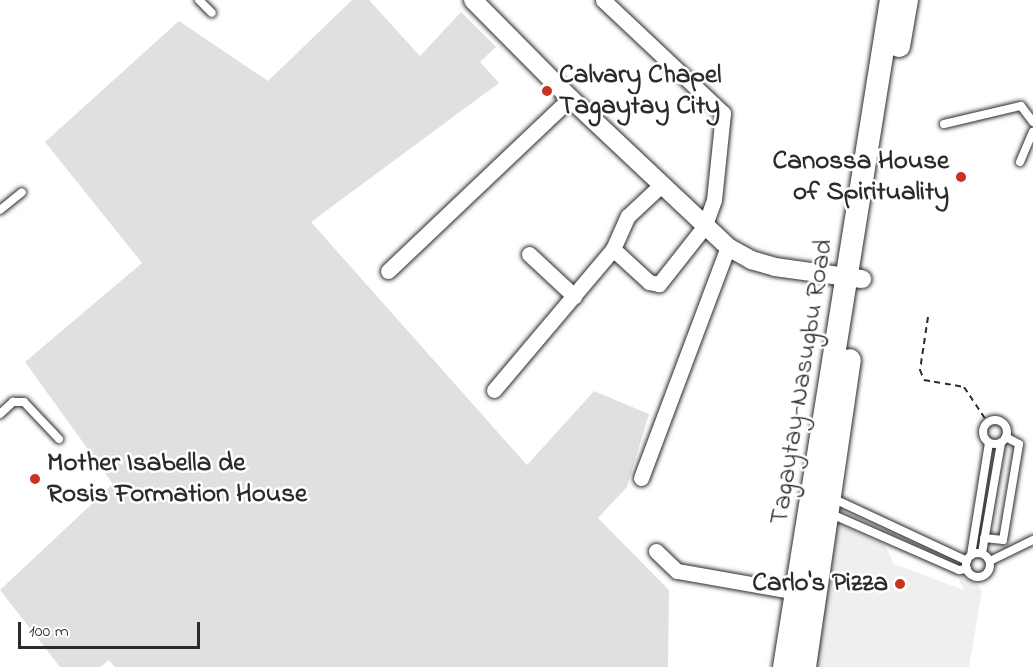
<!DOCTYPE html>
<html>
<head>
<meta charset="utf-8">
<style>
  body { margin:0 }
  #map { position:relative; width:1033px; height:667px; overflow:hidden; background:#fff; font-family:"Indie Flower",sans-serif }
  div>[style] { position:absolute }
  .built>* { inset:0; background:#efefef }
  .green>* { inset:0; background:#e0e0e0 }
  .path>* { height:2px; margin-top:-1px; transform-origin:0; background:repeating-linear-gradient(90deg,#2b2b2b 0 6px,transparent 0 10.5px) }
  .roads { filter:drop-shadow(0 0 2px #2b2b2b) drop-shadow(0 0 2px #2b2b2b) }
  .service>* { height:8px; margin:-4px; padding:0 4px; transform-origin:4px; border-radius:4px; background:#fff }
  .service>.ring { margin:-4px; padding:0; box-sizing:content-box; background:none; border:8px solid #fff; border-radius:50% }
  .minor>* { height:15px; margin:-7.5px; padding:0 7.5px; transform-origin:7.5px; border-radius:7.5px; background:#fff }
  .tertiary>* { height:18px; margin:-9px; padding:0 9px; transform-origin:9px; border-radius:9px; background:#fff }
  .primary>* { height:22px; margin:-11px; padding:0 11px; transform-origin:11px; border-radius:11px; background:#fff }
  .dots>* { width:16px; height:16px; translate:-50% -50%; box-sizing:border-box; border:3px solid #fff; border-radius:50% }
  span { translate:-50% -50%; white-space:nowrap; text-align:center; line-height:1.15; -webkit-text-stroke:5px #fff; paint-order:stroke }
  .poi-label { font-size:27px; color:#2b2b2b; font-weight:700 }
  .left { translate:0 -50%; text-align:left }
  .right { translate:-100% -50%; text-align:right }
  .street-label { font-size:27px; color:#2b2b2b }
  .scale { position:absolute; left:18px; top:622px; width:182px; height:27px; box-sizing:border-box; border:3px solid #2b2b2b; border-top:0; padding-left:8px; font-size:18px; line-height:21px; white-space:nowrap; color:#2b2b2b; -webkit-text-stroke:4px #fff; paint-order:stroke }
</style>
</head>
<body>
<div id="map">
  <div class="built">
    <div style="clip-path:polygon(834px 523px,885px 545px,894px 564px,964px 590px,957px 575px,975px 582px,982px 591px,969px 667px,810px 667px)"></div>
  </div>
  <div class="green">
    <div style="clip-path:polygon(352px 0,369px 0,420px 56px,461px 12px,496px 47px,480px 62px,499px 83px,311px 222px,527px 465px,594px 391px,649px 414px,627px 487px,598px 518px,669px 590px,668px 667px,115px 667px,109px 660px,100px 667px,60px 667px,0 590px,113px 484px,25px 362px,142px 263px,45px 142px,179px 21px,268px 81px)"></div>
  </div>
  <div class="path">
    <div style="left:928px;top:317px;width:54px;rotate:98.6deg"></div>
    <div style="left:920px;top:370px;width:11px;rotate:68deg"></div>
    <div style="left:924px;top:380px;width:41px;rotate:9.9deg"></div>
    <div style="left:964px;top:387px;width:43px;rotate:56.3deg"></div>
  </div>
  <div class="roads">
    <div class="service">
      <div style="left:199px;top:0;width:18px;rotate:45deg"></div>
      <div style="left:944px;top:124px;width:79px;rotate:-13.2deg"></div>
      <div style="left:1021px;top:106px;width:20px;rotate:53deg"></div>
      <div style="left:1020px;top:162px;width:33px;rotate:-67deg"></div>
      <div style="left:0;top:210px;width:28px;rotate:-39deg"></div>
      <div style="left:0;top:414px;width:18px;rotate:-43deg"></div>
      <div style="left:13px;top:402px;width:11px"></div>
      <div style="left:24px;top:402px;width:51px;rotate:46.6deg"></div>
      <div class="ring" style="left:983px;top:420px;width:16px;height:16px"></div>
      <div style="left:832px;top:498px;width:149px;rotate:25deg"></div>
      <div style="left:829px;top:513px;width:142px;rotate:23.7deg"></div>
      <div style="left:959px;top:570px;width:8px;rotate:-7deg"></div>
      <div style="left:984px;top:538px;width:19px;rotate:6deg"></div>
      <div style="left:1003px;top:540px;width:97px;rotate:-80.5deg"></div>
      <div style="left:1019px;top:444px;width:15px;rotate:-152deg"></div>
      <div style="left:982px;top:553px;width:112px;rotate:-80.2deg"></div>
      <div class="ring" style="left:966px;top:553px;width:16px;height:16px"></div>
      <div style="left:971px;top:555px;width:113px;rotate:-80.9deg"></div>
      <div style="left:990px;top:561px;width:48px;rotate:-26deg"></div>
    </div>
    <div class="minor">
      <div style="left:603px;top:0;width:165px;rotate:43.3deg"></div>
      <div style="left:723px;top:113px;width:87px;rotate:95.9deg"></div>
      <div style="left:714px;top:200px;width:29px;rotate:110deg"></div>
      <div style="left:704px;top:227px;width:73px;rotate:128.3deg"></div>
      <div style="left:659px;top:284px;width:10px;rotate:-169deg"></div>
      <div style="left:649px;top:282px;width:49px;rotate:-137.5deg"></div>
      <div style="left:529px;top:254px;width:62px;rotate:43deg"></div>
      <div style="left:388px;top:271px;width:251px;rotate:-43.5deg"></div>
      <div style="left:494px;top:390px;width:185px;rotate:-49.8deg"></div>
      <div style="left:613px;top:249px;width:36px;rotate:-66deg"></div>
      <div style="left:628px;top:216px;width:45px;rotate:-43.2deg"></div>
      <div style="left:641px;top:478px;width:247px;rotate:-69.4deg"></div>
      <div style="left:656px;top:551px;width:29px;rotate:44deg"></div>
      <div style="left:677px;top:571px;width:122px;rotate:9.9deg"></div>
    </div>
    <div class="tertiary">
      <div style="left:473px;top:0;width:138px;rotate:45.3deg"></div>
      <div style="left:570px;top:98px;width:217px;rotate:43.3deg"></div>
      <div style="left:728px;top:247px;width:26px;rotate:29deg"></div>
      <div style="left:751px;top:260px;width:25px;rotate:16deg"></div>
      <div style="left:775px;top:267px;width:88px;rotate:7.9deg"></div>
    </div>
    <div class="primary">
      <div style="left:899px;top:46px;width:47px;rotate:-80.1deg"></div>
      <div style="left:784px;top:667px;width:676px;rotate:-80.89deg"></div>
      <div style="left:805px;top:667px;width:310px;rotate:-81.7deg"></div>
    </div>
  </div>
  <div class="dots">
    <div style="left:547px;top:91px;background:#c8321e"></div>
    <div style="left:961px;top:177px;background:#c8321e"></div>
    <div style="left:35px;top:479px;background:#c8321e"></div>
    <div style="left:900px;top:584px;background:#c8321e"></div>
  </div>
  <div class="poi-label">
    <span class="left" style="left:559px;top:91px">Calvary Chapel<br>Tagaytay City</span>
    <span class="right" style="left:949px;top:177px">Canossa House<br>of Spirituality</span>
    <span class="left" style="left:47px;top:479px">Mother Isabella de<br>Rosis Formation House</span>
    <span class="right" style="left:888px;top:584px">Carlo's Pizza</span>
  </div>
  <div class="street-label">
    <span style="left:802px;top:382px;rotate:-81deg">Tagaytay-Nasugbu Road</span>
  </div>
  <div class="scale">100 m</div>
</div>
</body>
</html>
